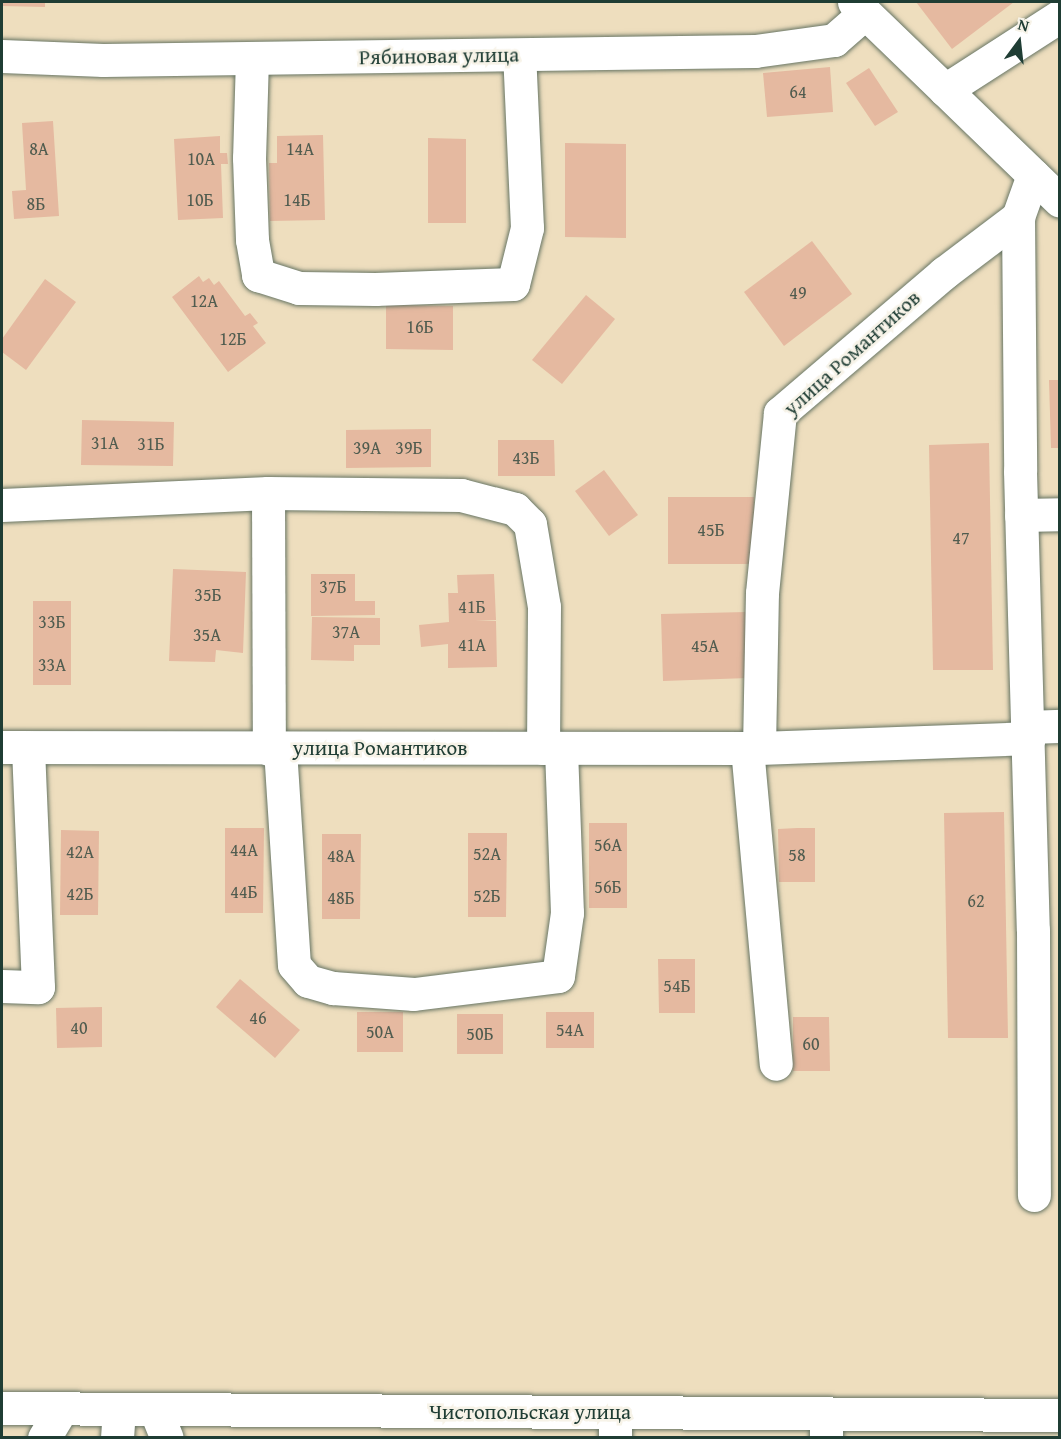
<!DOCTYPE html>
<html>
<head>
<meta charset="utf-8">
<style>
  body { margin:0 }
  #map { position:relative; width:1061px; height:1439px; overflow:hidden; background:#eedebe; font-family:"Gentium Book Plus",serif }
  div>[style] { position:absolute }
  .building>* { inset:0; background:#e5b9a0 }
  .roads { filter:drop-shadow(0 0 2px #677564) drop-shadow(0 0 2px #677564) }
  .minor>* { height:33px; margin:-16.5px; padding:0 16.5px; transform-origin:16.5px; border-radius:16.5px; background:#fff }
  .major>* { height:33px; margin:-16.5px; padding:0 16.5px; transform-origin:16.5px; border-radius:16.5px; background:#fff }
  span { translate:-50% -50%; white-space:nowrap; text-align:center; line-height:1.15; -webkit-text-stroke:5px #f7f3e8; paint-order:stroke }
  .number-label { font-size:18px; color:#505c4f }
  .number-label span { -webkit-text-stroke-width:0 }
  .street-label { font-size:21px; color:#1f3d34 }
  .frame { position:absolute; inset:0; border:3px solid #1f3d34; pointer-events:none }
  .north { position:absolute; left:989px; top:12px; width:60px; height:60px; -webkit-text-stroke:4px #f7f3e8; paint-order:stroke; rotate:15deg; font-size:16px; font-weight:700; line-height:24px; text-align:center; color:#1f3d34 }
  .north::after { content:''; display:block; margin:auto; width:21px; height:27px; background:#1f3d34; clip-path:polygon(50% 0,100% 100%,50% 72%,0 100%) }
</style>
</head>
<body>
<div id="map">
  <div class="building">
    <div style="clip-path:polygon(2px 2px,45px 2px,45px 7px,2px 6px)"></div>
    <div style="clip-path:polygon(916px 2px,1014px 2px,952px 49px)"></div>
    <div style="clip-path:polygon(830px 67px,833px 112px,767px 117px,763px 73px)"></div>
    <div style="clip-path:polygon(869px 68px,898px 112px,875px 126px,846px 83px)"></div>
    <div style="clip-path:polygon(53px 121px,59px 216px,14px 219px,12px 191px,26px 190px,22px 123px)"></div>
    <div style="clip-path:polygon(323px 135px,325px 220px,270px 221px,269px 163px,277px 163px,277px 136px)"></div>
    <div style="clip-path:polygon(220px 136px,220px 153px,227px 153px,228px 164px,221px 164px,223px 218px,178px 220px,174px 139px)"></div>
    <div style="clip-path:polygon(428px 138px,466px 139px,466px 223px,428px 223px)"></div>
    <div style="clip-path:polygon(565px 143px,626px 144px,626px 238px,565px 237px)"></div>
    <div style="clip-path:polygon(812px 241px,852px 294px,784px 346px,744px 292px)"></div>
    <div style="clip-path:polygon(199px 276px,203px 282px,209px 278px,214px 285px,219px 281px,245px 316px,250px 313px,258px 323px,253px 326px,266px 343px,228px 372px,172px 297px)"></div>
    <div style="clip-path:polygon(45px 279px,76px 302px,26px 370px,2px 352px,2px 339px)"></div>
    <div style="clip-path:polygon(586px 295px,615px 319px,562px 384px,532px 360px)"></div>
    <div style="clip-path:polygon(386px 305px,453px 306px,453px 350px,386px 349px)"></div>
    <div style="clip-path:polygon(1049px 380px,1060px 380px,1060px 448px,1051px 448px)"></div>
    <div style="clip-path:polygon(82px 420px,174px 422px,173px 466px,81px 465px)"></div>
    <div style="clip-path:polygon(431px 429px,431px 467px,346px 468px,346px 430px)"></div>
    <div style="clip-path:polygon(498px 440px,554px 440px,555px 476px,498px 476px)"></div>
    <div style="clip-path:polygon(989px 443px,993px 670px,933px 670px,929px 445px)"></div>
    <div style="clip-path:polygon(604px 470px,638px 515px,609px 536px,575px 491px)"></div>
    <div style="clip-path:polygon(668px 497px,754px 497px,754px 564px,668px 564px)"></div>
    <div style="clip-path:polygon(173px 569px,246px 572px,243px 653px,216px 650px,215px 662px,169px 661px)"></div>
    <div style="clip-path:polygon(311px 574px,355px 574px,355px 601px,375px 601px,375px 615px,311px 616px)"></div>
    <div style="clip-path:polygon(494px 574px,496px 620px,475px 621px,496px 621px,497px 667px,448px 668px,448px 644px,421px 647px,419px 625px,449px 622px,448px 593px,458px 593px,457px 575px)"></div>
    <div style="clip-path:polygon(33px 601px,71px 601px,71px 685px,33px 685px)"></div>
    <div style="clip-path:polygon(746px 612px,748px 678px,663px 681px,661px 614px)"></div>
    <div style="clip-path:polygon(312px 617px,380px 618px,380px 645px,354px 645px,354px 661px,311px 660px)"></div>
    <div style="clip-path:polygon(1004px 812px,1008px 1038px,948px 1038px,944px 813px)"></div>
    <div style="clip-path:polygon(589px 823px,627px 823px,627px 908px,589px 908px)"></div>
    <div style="clip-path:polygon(225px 828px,264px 828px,263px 913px,225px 913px)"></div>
    <div style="clip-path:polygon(797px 828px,815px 828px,815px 882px,779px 882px,778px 829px)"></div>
    <div style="clip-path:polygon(61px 830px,99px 831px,98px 915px,60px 915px)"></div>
    <div style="clip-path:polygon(468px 833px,507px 833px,506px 917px,468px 917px)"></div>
    <div style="clip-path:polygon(322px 834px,361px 834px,360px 919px,322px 919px)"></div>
    <div style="clip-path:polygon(658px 959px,695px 959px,695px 1013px,659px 1013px)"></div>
    <div style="clip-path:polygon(240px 979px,300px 1030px,275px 1058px,216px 1007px)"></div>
    <div style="clip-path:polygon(102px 1007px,102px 1047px,57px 1048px,56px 1008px)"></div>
    <div style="clip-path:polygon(357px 1012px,403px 1012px,403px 1052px,357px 1052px)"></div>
    <div style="clip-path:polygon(546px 1012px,594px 1012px,594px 1048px,546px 1048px)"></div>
    <div style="clip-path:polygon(457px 1014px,503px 1014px,503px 1054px,457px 1054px)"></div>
    <div style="clip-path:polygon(793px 1017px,829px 1017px,830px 1071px,793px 1071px)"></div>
  </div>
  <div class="roads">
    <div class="minor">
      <div style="left:854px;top:2px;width:286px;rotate:44deg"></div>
      <div style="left:2px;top:56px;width:101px;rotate:2.3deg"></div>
      <div style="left:103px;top:60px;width:652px;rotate:-0.79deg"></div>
      <div style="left:755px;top:51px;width:80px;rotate:-7.9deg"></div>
      <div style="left:834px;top:40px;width:41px;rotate:-41.1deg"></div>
      <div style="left:252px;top:58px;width:100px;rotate:91.7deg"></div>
      <div style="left:249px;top:158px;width:82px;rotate:87.9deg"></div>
      <div style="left:252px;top:240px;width:36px;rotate:80deg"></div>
      <div style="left:258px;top:275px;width:43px;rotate:17.6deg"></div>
      <div style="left:299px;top:288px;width:76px;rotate:0.8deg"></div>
      <div style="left:375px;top:289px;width:138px;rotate:-2.1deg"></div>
      <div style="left:513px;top:284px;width:58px;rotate:-76deg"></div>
      <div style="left:527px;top:228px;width:173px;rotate:-92.6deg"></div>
      <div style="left:945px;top:90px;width:137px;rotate:-32.8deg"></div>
      <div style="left:1033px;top:175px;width:45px;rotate:109.7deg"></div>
      <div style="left:1018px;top:217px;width:254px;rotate:89.5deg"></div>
      <div style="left:1020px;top:471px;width:459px;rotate:88.4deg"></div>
      <div style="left:1033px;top:930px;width:265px;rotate:89.8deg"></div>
      <div style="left:268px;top:493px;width:193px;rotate:0.6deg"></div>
      <div style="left:461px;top:495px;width:56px;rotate:14.5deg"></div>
      <div style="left:515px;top:509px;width:21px;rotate:45deg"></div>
      <div style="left:530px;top:524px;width:84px;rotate:80.4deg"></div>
      <div style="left:544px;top:607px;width:141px;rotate:90.4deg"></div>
      <div style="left:2px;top:505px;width:266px;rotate:-2.6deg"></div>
      <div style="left:268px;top:493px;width:256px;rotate:89.8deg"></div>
      <div style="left:1021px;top:515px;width:39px;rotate:-1deg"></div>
      <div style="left:1029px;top:727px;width:31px;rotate:-2deg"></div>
      <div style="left:2px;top:747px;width:757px;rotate:0.08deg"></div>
      <div style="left:759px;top:748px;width:270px;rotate:-2.1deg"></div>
      <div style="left:747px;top:748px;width:317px;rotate:84.8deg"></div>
      <div style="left:759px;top:748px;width:155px;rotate:-88.9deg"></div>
      <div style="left:762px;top:593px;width:181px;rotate:-84.3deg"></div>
      <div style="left:780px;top:413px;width:216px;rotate:-40.5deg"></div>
      <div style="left:944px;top:273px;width:93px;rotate:-37.1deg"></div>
      <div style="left:280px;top:749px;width:216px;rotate:86.3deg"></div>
      <div style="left:294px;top:965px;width:21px;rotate:49deg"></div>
      <div style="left:308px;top:981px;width:26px;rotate:16deg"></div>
      <div style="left:333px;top:988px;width:81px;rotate:4.2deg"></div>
      <div style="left:414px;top:994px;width:145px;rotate:-7.1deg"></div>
      <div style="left:558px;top:976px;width:64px;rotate:-81.9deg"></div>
      <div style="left:567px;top:913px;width:164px;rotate:-92.1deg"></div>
      <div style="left:2px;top:986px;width:36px;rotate:2deg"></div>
      <div style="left:38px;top:987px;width:240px;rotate:-92.4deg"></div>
      <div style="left:155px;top:1409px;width:31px;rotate:68deg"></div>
      <div style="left:44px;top:1438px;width:35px;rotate:-59deg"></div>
      <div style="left:117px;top:1438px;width:29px;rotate:-86deg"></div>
      <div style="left:615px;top:1438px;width:25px;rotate:-90deg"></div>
      <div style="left:826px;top:1438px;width:23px;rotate:-90deg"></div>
    </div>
    <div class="major">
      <div style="left:2px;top:1408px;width:1058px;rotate:0.38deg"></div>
    </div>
  </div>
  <div class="number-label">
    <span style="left:798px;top:92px">64</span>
    <span style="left:39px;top:149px">8А</span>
    <span style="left:300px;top:149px">14А</span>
    <span style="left:201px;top:159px">10А</span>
    <span style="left:200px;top:200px">10Б</span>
    <span style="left:297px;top:200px">14Б</span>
    <span style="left:36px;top:204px">8Б</span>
    <span style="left:798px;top:293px">49</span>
    <span style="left:204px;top:301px">12А</span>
    <span style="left:420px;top:327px">16Б</span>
    <span style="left:233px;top:339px">12Б</span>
    <span style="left:105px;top:443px">31A</span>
    <span style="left:151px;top:444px">31Б</span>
    <span style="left:367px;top:448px">39А</span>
    <span style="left:409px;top:448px">39Б</span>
    <span style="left:526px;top:458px">43Б</span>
    <span style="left:711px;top:530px">45Б</span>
    <span style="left:961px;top:538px">47</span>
    <span style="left:333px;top:587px">37Б</span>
    <span style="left:208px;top:595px">35Б</span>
    <span style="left:472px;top:607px">41Б</span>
    <span style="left:52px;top:622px">33Б</span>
    <span style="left:346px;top:632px">37А</span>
    <span style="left:207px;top:635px">35А</span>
    <span style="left:472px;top:645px">41А</span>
    <span style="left:705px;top:646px">45А</span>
    <span style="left:52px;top:665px">33А</span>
    <span style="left:608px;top:845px">56А</span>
    <span style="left:244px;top:850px">44А</span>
    <span style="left:80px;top:852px">42А</span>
    <span style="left:487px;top:854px">52А</span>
    <span style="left:797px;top:855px">58</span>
    <span style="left:341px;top:856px">48А</span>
    <span style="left:608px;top:887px">56Б</span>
    <span style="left:244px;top:892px">44Б</span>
    <span style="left:80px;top:894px">42Б</span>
    <span style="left:487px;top:896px">52Б</span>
    <span style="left:341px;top:898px">48Б</span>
    <span style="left:976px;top:901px">62</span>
    <span style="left:677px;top:986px">54Б</span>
    <span style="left:258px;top:1018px">46</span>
    <span style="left:79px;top:1028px">40</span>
    <span style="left:570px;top:1030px">54А</span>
    <span style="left:380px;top:1032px">50А</span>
    <span style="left:480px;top:1034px">50Б</span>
    <span style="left:811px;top:1044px">60</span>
  </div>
  <div class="street-label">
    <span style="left:439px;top:56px;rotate:-1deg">Рябиновая улица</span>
    <span style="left:852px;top:353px;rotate:-42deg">улица Романтиков</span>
    <span style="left:380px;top:748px">улица Романтиков</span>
    <span style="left:530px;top:1412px">Чистопольская улица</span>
  </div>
  <div class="frame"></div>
  <div class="north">N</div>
</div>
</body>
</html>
